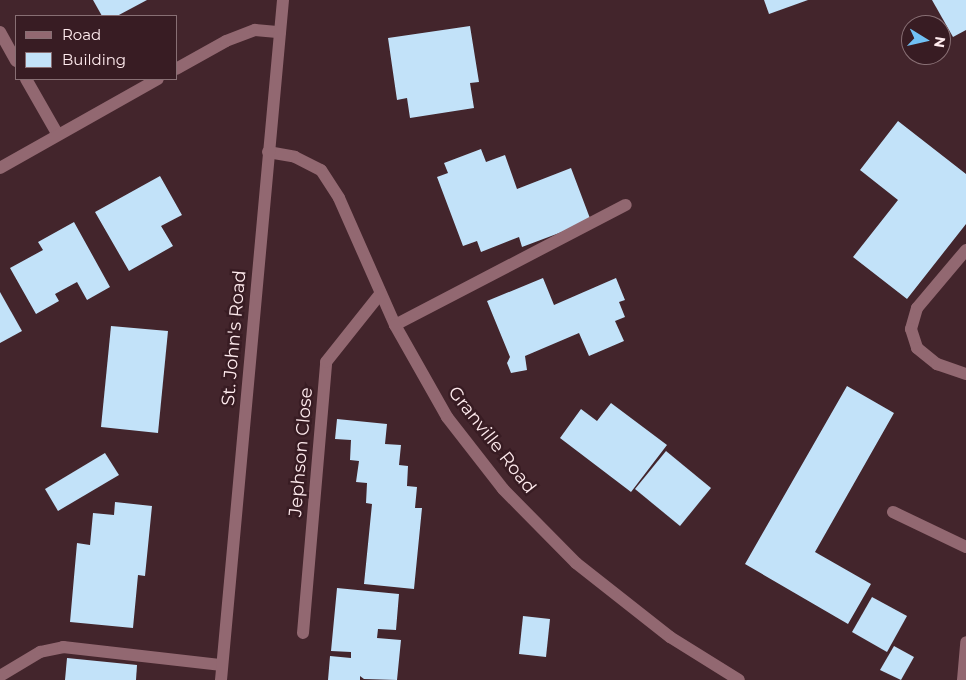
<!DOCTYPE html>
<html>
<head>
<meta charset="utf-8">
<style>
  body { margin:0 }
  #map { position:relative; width:966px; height:680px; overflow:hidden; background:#43252c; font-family:Montserrat,sans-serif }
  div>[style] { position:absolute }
  .building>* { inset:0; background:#c2e2f9 }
  .lane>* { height:12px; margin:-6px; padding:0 6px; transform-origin:6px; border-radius:6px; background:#926871 }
  .street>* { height:12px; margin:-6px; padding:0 6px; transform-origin:6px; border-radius:6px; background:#926871 }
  span { translate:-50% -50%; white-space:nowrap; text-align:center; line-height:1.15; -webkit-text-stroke:5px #381c23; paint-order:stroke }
  .street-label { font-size:18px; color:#ffebee }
  .legend { position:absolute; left:15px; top:15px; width:162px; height:65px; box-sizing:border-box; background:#381c23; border:1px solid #886f74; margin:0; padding:6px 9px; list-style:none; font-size:15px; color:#ffebee }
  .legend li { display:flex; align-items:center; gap:10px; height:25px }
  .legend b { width:25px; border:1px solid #886f74 }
  .north { position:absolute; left:901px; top:15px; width:50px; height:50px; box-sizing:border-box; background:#381c23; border:1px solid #886f74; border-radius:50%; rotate:99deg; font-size:14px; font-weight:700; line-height:20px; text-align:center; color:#ffebee }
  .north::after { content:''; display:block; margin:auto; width:18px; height:22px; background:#71c1f5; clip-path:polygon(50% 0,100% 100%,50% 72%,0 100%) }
</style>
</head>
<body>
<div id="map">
  <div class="building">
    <div style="clip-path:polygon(93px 0,147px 0,117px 16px,102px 16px)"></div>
    <div style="clip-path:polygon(764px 0,808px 0,769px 14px)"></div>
    <div style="clip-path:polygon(932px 0,966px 0,966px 30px,953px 37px)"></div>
    <div style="clip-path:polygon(470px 26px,479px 82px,470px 83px,474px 108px,410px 118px,407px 98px,397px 100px,388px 38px)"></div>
    <div style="clip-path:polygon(898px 121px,966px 174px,966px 224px,907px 299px,853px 257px,898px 200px,860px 170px)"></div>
    <div style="clip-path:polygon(481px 149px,486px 162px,505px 155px,517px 189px,571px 168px,591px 221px,522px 247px,519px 237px,481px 252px,477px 241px,463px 246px,437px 177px,448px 173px,444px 163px)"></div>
    <div style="clip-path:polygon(160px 176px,182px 215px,161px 226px,173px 246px,129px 271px,95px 212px)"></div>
    <div style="clip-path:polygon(74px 222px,110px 287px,87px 300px,77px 282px,55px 294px,59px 301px,36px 314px,10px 268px,43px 250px,38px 242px)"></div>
    <div style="clip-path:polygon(543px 278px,554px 305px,616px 278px,625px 300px,619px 302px,625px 317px,615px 321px,624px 341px,589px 356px,579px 333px,525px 356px,527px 370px,511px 373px,507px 363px,510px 357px,487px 301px)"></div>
    <div style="clip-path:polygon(0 292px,22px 331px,0 343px)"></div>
    <div style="clip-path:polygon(111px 326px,168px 331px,158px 433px,101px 427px)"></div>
    <div style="clip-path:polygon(847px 386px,894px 413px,815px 552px,871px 584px,848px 624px,745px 564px)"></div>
    <div style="clip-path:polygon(611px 403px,667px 445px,631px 492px,560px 438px,581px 409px,597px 421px)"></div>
    <div style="clip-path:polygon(337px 419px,387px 424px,385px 444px,401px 445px,399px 465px,408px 466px,407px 486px,417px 487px,415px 508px,422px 508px,414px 589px,364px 584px,372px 504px,366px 503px,367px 483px,356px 482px,359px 461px,350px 460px,351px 440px,335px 439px)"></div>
    <div style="clip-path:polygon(666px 451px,711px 488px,680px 526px,635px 489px)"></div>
    <div style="clip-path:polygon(105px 453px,119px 475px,58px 511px,45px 489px)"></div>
    <div style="clip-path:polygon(115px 502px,152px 506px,145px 576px,138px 575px,133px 628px,70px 622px,77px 543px,90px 545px,93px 513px,114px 515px)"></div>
    <div style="clip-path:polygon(337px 588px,399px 594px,396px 630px,378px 629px,377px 638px,401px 640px,397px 680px,364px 679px,360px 676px,360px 680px,328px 680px,330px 656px,351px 658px,351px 652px,331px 651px)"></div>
    <div style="clip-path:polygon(872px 597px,907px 616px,887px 652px,852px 632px)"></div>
    <div style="clip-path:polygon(523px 616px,550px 619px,546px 657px,519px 654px)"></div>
    <div style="clip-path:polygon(894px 646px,914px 657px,901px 680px,880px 670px)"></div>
    <div style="clip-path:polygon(67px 658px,137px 665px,136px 680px,65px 680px)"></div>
  </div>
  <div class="lane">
    <div style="left:966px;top:250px;width:76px;rotate:130.2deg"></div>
    <div style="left:917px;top:308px;width:22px;rotate:106deg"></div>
    <div style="left:911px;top:329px;width:20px;rotate:72deg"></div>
    <div style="left:917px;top:348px;width:26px;rotate:39deg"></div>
    <div style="left:937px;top:364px;width:31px;rotate:19deg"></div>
    <div style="left:395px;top:325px;width:260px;rotate:-27.5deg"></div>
    <div style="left:0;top:676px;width:47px;rotate:-31deg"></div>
    <div style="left:40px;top:652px;width:24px;rotate:-12deg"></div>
    <div style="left:63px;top:647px;width:160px;rotate:6.5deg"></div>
  </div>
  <div class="street">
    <div style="left:0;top:32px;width:33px;rotate:61deg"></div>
    <div style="left:176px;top:69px;width:57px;rotate:-29.2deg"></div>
    <div style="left:226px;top:41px;width:31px;rotate:-21deg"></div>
    <div style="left:255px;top:30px;width:25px;rotate:5deg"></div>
    <div style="left:26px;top:79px;width:64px;rotate:60.3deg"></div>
    <div style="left:268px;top:152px;width:27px;rotate:10deg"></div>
    <div style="left:295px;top:157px;width:29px;rotate:27deg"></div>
    <div style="left:321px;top:170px;width:33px;rotate:57deg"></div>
    <div style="left:339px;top:198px;width:139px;rotate:66.2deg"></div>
    <div style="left:395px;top:325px;width:106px;rotate:60.5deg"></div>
    <div style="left:447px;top:417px;width:91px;rotate:52.1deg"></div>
    <div style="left:503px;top:489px;width:104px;rotate:45.4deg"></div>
    <div style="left:576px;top:563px;width:120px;rotate:38.2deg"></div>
    <div style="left:670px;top:637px;width:81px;rotate:31.9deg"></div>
    <div style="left:0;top:168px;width:181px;rotate:-29.4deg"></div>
    <div style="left:893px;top:512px;width:81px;rotate:25.6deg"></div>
    <div style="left:303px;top:633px;width:272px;rotate:-85.1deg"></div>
    <div style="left:326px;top:362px;width:87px;rotate:-51.5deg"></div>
    <div style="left:221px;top:680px;width:683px;rotate:-84.79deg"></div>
    <div style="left:963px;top:680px;width:38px;rotate:-85deg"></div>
  </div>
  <div class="street-label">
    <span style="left:234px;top:338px;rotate:-85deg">St. John's Road</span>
    <span style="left:492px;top:440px;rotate:52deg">Granville Road</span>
    <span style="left:301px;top:452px;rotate:-85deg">Jephson Close</span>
  </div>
  <ul class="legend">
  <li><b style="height:6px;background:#926871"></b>Road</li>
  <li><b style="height:14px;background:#c2e2f9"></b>Building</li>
  </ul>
  <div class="north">N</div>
</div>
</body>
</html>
